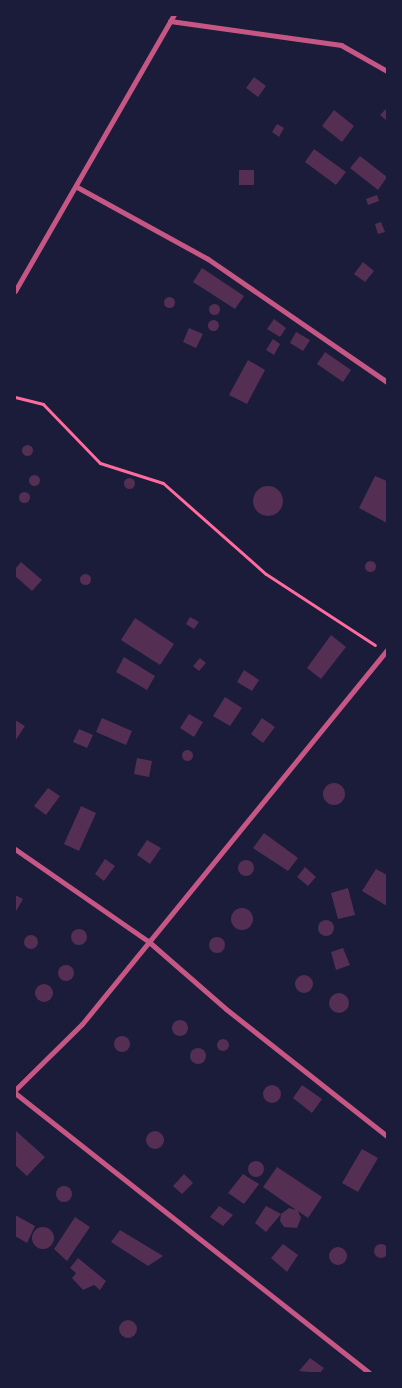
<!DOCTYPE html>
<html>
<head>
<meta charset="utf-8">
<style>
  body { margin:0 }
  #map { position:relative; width:402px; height:1388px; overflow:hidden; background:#1b1b3a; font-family:"Golos Text",sans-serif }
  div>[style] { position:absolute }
  .building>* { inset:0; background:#542f53 }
  .round { border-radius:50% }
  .path>* { height:3px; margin:-1.5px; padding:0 1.5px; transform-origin:1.5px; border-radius:1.5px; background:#ff6b9d }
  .minor>* { height:5px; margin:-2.5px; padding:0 2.5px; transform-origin:2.5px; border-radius:2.5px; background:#c65784 }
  span { translate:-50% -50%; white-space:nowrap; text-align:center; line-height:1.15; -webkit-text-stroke:5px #1b1b3a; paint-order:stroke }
  .frame { position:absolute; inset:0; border:16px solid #1b1b3a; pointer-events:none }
</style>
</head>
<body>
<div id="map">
  <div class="building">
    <div style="clip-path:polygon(254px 77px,266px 86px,258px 97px,246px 88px)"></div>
    <div style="clip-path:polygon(387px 108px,387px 121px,380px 115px)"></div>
    <div style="clip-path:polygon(334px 110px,354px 126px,342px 142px,322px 126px)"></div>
    <div style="clip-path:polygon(277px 124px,284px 128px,279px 137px,272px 132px)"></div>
    <div style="clip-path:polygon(314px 149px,346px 172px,336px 185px,305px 162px)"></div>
    <div style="clip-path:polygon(360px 156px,387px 177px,378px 190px,350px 168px)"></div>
    <div style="clip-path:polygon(239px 170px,254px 170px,254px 185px,239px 185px)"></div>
    <div style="clip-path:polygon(377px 195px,379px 201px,368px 205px,366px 199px)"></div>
    <div style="clip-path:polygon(381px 222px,385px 232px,378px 234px,375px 224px)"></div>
    <div style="clip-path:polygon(363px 262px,374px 271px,365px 282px,354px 274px)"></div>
    <div style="clip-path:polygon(202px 268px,244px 296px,235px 309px,193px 282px)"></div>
    <div class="round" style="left:163.5px;top:296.5px;width:11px;height:11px"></div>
    <div class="round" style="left:208.5px;top:303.5px;width:11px;height:11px"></div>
    <div style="clip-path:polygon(274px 319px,286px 328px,280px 337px,267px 329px)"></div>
    <div class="round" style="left:207.5px;top:319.5px;width:11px;height:11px"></div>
    <div style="clip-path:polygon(189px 328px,203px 334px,196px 348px,183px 342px)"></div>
    <div style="clip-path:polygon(296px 332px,310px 340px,303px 351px,290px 343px)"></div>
    <div style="clip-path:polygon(273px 339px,280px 344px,274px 355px,266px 350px)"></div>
    <div style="clip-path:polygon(325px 352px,351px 370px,343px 382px,317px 364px)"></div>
    <div style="clip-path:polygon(248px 360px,265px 370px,247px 404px,229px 395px)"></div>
    <div class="round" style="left:21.5px;top:444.5px;width:11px;height:11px"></div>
    <div class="round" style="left:28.5px;top:474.5px;width:11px;height:11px"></div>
    <div style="clip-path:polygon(375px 476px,387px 481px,387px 523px,359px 508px)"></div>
    <div class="round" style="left:123.5px;top:477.5px;width:11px;height:11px"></div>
    <div class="round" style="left:253px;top:486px;width:30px;height:30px"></div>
    <div class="round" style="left:18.5px;top:491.5px;width:11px;height:11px"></div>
    <div class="round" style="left:364.5px;top:560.5px;width:11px;height:11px"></div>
    <div style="clip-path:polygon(21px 562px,42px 580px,32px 591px,15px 576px,15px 569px)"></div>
    <div class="round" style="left:79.5px;top:573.5px;width:11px;height:11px"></div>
    <div style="clip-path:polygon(190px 617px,199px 622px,194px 629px,186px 624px)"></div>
    <div style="clip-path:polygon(135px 618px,174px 644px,160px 665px,121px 640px)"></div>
    <div style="clip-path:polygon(331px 635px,346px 647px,321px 679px,307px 668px)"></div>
    <div style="clip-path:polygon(124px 657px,155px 676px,147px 690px,116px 672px)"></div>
    <div style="clip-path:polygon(200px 658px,206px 663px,199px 671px,193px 666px)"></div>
    <div style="clip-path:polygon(244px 670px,259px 680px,252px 691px,237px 682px)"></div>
    <div style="clip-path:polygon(225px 697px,242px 708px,230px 726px,213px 716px)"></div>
    <div style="clip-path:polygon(189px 714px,203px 722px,194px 737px,180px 728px)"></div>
    <div style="clip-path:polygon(102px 718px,132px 731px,126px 745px,96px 732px)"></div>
    <div style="clip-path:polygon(262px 718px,275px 727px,263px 743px,251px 734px)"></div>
    <div style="clip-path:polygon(15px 720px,25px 726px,15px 741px)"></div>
    <div style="clip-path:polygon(79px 729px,93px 735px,87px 748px,73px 742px)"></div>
    <div class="round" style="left:181.5px;top:749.5px;width:11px;height:11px"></div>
    <div style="clip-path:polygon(137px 758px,152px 761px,149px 777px,134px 774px)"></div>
    <div class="round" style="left:323px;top:783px;width:22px;height:22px"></div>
    <div style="clip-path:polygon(48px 788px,60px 796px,46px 815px,34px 806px)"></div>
    <div style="clip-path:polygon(81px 806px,96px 813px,79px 851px,64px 844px)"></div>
    <div style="clip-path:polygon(264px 833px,298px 858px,288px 871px,253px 848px)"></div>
    <div style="clip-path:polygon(147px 840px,161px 848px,150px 864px,137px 855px)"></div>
    <div style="clip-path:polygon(105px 859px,115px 866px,104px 881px,95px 874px)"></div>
    <div class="round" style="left:238px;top:860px;width:16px;height:16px"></div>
    <div style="clip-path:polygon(305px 867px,316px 877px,308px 886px,297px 877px)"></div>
    <div style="clip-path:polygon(376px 869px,387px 875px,387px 906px,362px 891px)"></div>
    <div style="clip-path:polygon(348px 888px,355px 915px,338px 919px,331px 893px)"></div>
    <div style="clip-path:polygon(15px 895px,23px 899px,15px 913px)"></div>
    <div class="round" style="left:231px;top:908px;width:22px;height:22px"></div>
    <div class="round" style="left:318px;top:920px;width:16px;height:16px"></div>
    <div class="round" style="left:71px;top:929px;width:16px;height:16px"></div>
    <div class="round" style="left:24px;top:935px;width:14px;height:14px"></div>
    <div class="round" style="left:209px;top:937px;width:16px;height:16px"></div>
    <div style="clip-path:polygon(343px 948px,350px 965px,336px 970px,331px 952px)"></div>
    <div class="round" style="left:58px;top:965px;width:16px;height:16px"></div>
    <div class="round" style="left:295px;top:975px;width:18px;height:18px"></div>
    <div class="round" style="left:35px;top:984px;width:18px;height:18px"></div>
    <div class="round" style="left:329px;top:993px;width:20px;height:20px"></div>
    <div class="round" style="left:172px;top:1020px;width:16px;height:16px"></div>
    <div class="round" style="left:114px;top:1036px;width:16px;height:16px"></div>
    <div class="round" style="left:217px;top:1039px;width:12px;height:12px"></div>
    <div class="round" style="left:190px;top:1048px;width:16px;height:16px"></div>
    <div style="clip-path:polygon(302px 1085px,322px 1099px,312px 1113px,293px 1098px)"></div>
    <div class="round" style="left:263px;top:1085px;width:18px;height:18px"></div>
    <div class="round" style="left:146px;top:1131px;width:18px;height:18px"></div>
    <div style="clip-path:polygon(16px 1131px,45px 1157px,27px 1176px,15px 1165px)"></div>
    <div style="clip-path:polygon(362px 1149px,378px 1158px,358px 1192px,342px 1183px)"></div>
    <div class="round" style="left:248px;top:1161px;width:16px;height:16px"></div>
    <div style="clip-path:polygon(277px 1167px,322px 1197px,308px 1218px,298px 1211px,301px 1218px,297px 1228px,284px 1227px,280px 1221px,281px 1214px,266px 1232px,255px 1223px,266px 1206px,281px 1214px,289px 1208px,296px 1210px,263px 1187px)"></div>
    <div style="clip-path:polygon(184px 1174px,193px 1183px,182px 1194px,173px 1186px)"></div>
    <div style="clip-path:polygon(243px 1174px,259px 1184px,244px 1204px,228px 1193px)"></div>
    <div class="round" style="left:56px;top:1186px;width:16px;height:16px"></div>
    <div style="clip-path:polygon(219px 1206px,233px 1215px,223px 1226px,210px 1217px)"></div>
    <div style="clip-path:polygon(15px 1215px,35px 1226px,27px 1243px,15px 1236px)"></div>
    <div style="clip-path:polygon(75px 1217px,90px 1227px,67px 1261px,54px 1249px)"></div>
    <div class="round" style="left:32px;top:1227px;width:22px;height:22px"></div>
    <div style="clip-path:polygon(120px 1230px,163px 1256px,148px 1266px,111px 1242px)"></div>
    <div style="clip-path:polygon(283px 1244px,298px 1255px,287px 1272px,271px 1258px)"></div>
    <div class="round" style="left:374px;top:1244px;width:14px;height:14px"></div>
    <div class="round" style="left:329px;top:1247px;width:18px;height:18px"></div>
    <div style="clip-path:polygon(78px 1258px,106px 1281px,100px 1290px,94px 1285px,83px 1290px,72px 1278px,76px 1273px,70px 1268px)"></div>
    <div class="round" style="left:119px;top:1320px;width:18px;height:18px"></div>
    <div style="clip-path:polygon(310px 1358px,324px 1368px,320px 1373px,299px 1371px)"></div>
  </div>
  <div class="path">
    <div style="left:15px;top:397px;width:29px;rotate:14deg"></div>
    <div style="left:43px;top:404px;width:82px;rotate:46deg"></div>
    <div style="left:100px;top:463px;width:66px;rotate:17.6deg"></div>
    <div style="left:163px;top:483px;width:137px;rotate:41.5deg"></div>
    <div style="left:266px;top:574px;width:130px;rotate:33.1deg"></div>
  </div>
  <div class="minor">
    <div style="left:170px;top:21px;width:173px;rotate:8deg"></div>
    <div style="left:341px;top:45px;width:53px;rotate:29.5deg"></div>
    <div style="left:77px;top:187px;width:149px;rotate:28.8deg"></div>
    <div style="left:208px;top:259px;width:217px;rotate:34.5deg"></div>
    <div style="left:15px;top:291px;width:319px;rotate:-60.1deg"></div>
    <div style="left:15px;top:849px;width:162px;rotate:34.7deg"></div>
    <div style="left:148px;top:941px;width:103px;rotate:41.1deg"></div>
    <div style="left:226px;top:1009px;width:205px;rotate:38.3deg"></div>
    <div style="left:15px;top:1090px;width:94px;rotate:-44.6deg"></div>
    <div style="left:82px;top:1024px;width:483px;rotate:-50.8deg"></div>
    <div style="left:15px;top:1093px;width:451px;rotate:38.3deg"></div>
  </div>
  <div class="frame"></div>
</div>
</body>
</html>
